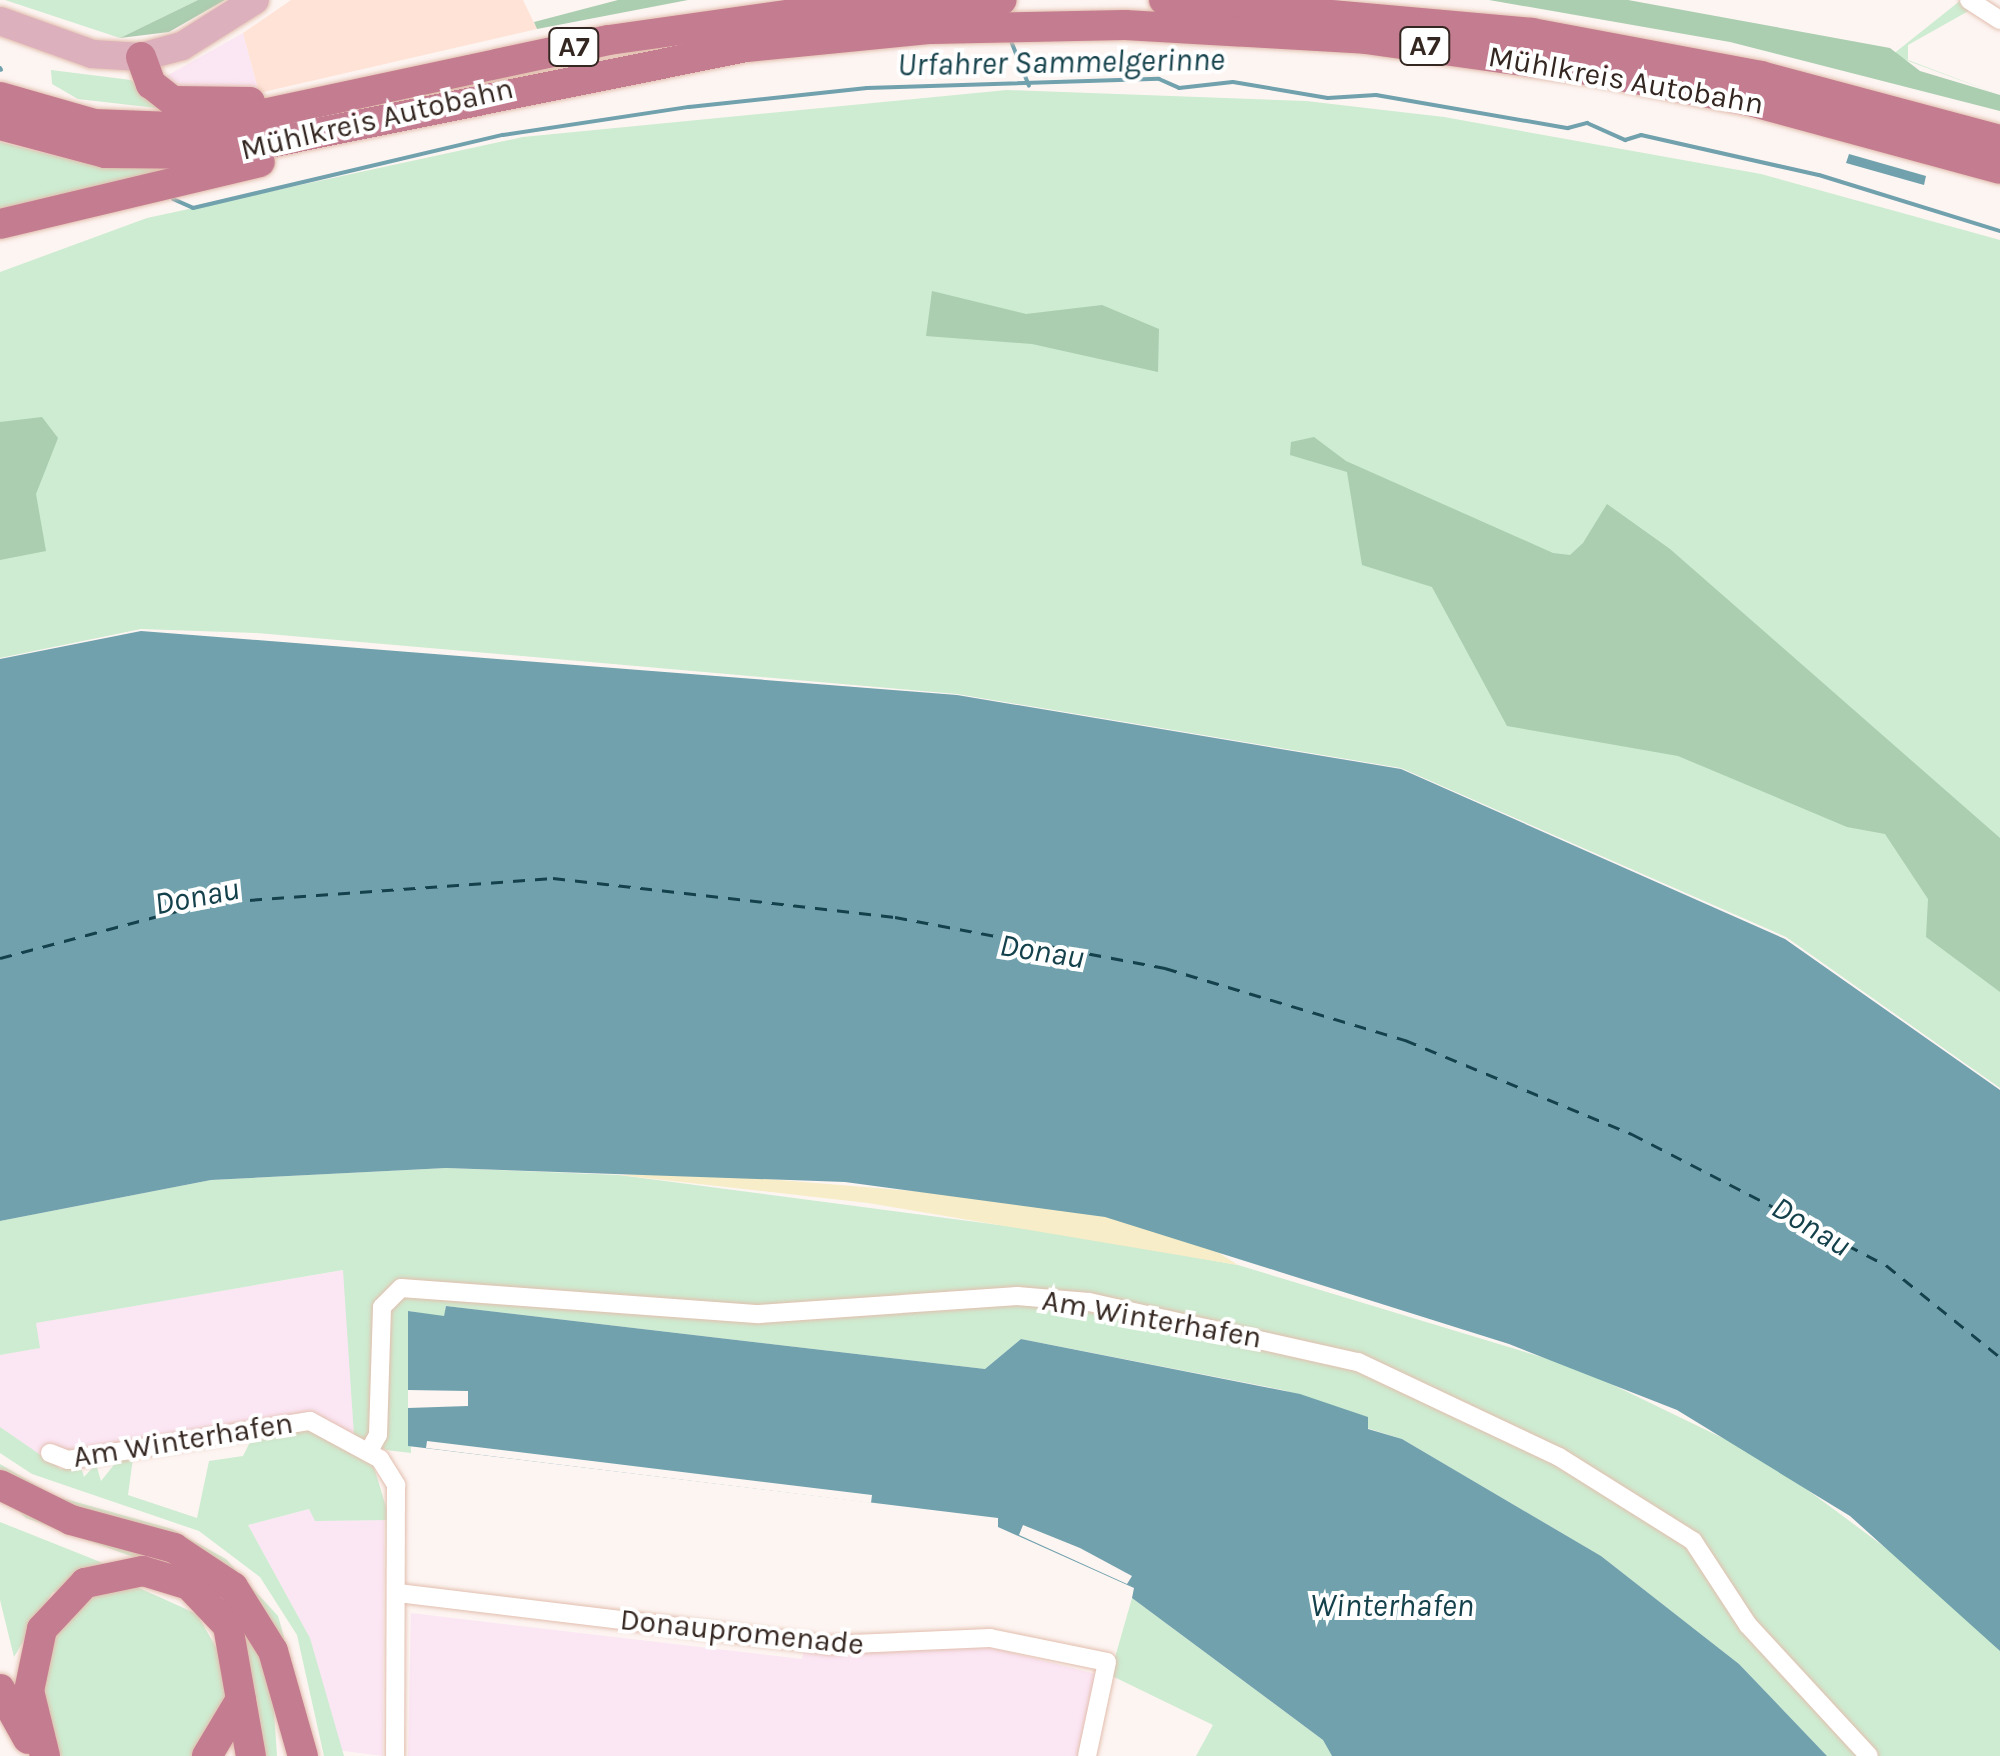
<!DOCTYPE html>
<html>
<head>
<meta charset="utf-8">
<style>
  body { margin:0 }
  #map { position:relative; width:2000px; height:1756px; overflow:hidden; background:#fdf5f2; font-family:Karla,sans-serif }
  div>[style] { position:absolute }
  .commercial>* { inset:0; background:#fbe6f4 }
  .built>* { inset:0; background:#ffe3d7 }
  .green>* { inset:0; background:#cdecd1 }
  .forest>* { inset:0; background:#abcdb0 }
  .sand>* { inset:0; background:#f7edc8 }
  .water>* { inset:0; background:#70a1ad }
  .pier>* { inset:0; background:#fdf5f2 }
  .stream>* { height:4px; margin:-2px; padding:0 2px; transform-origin:2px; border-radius:2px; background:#70a1ad }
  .ferry>* { height:2.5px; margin-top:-1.25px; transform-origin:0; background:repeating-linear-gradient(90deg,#14414b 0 12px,transparent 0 22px) }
  .roads { filter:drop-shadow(0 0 2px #e2beae) drop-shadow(0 0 2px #e2beae) }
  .minor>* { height:18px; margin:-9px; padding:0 9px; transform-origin:9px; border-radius:9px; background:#fff }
  .primary>* { height:28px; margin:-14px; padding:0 14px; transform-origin:14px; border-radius:14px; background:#dcb0bc }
  .motorway>* { height:30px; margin:-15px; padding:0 15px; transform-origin:15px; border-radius:15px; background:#c47c90 }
  span { translate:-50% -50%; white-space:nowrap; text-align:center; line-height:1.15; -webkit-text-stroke:8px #fff; paint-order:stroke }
  .shield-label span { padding:2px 8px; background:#fff; border:2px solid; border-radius:8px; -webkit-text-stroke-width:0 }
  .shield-label { font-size:28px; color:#342620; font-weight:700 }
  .street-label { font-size:30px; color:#342620 }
  .water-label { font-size:32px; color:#14414b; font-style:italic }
</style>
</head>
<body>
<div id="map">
  <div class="commercial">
    <div style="clip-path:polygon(243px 33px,259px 93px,188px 97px,163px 78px)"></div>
    <div style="clip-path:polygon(344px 1270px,354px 1436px,317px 1417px,48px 1461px,0 1427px,0 1355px,39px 1348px,35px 1323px)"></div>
    <div style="clip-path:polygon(310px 1509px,315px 1521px,384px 1520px,383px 1756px,336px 1750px,310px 1638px,248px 1525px)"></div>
    <div style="clip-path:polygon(411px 1613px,802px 1659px,804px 1649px,989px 1647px,1096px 1674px,1081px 1756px,408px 1756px)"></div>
  </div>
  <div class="built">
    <div style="clip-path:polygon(291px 0,523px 0,537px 29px,259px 93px,243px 33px)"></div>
  </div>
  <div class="green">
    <div style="clip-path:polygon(5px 0,198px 0,120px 38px)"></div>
    <div style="clip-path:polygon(1961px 0,1972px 9px,1908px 45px,1908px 60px,2000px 95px,1892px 55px)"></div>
    <div style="clip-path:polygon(51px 70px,131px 80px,165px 109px,78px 99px,52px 84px)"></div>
    <div style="clip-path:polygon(1007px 90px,1306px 101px,1444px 117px,1761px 174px,2000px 240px,2000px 1088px,1786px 937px,1401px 768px,957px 694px,257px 633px,141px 629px,0 658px,0 272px,147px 218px,523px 137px)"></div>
    <div style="clip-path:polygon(0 142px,68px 159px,168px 169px,26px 205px,0 226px)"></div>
    <div style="clip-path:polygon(446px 1168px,619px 1175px,1053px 1232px,1238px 1265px,1578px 1368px,1766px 1459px,1929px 1580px,2000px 1651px,2000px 1756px,1827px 1756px,1739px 1664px,1601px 1556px,1402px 1439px,1367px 1428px,1367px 1417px,1283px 1390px,1021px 1339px,985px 1369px,446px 1306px,444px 1317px,409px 1311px,411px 1453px,386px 1450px,354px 1436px,343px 1270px,36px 1323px,40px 1348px,0 1355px,0 1221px,211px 1180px)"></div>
    <div style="clip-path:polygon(0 1427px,61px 1469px,81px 1467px,84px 1477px,96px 1464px,101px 1481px,117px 1461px,133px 1458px,128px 1495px,197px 1518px,209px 1461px,243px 1456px,253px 1436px,306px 1428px,373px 1464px,390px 1520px,315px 1521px,309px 1509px,248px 1525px,310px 1638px,344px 1756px,324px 1756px,297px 1635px,260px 1577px,199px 1531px,32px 1474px,0 1453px)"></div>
    <div style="clip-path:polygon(0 1464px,55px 1496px,172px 1529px,226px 1559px,278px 1616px,310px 1728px,245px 1585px,0 1476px)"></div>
    <div style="clip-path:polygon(0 1495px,201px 1571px,247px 1619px,273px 1696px,277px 1756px,257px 1756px,253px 1723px,191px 1578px,26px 1518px)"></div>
    <div style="clip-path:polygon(0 1522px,108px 1565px,52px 1593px,14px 1657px,0 1600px)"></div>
    <div style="clip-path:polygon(128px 1583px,197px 1614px,237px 1684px,199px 1756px,61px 1756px,55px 1743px,37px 1685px,67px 1603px)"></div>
    <div style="clip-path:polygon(1132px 1598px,1323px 1740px,1332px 1756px,1196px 1756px,1213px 1725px,1110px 1675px)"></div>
  </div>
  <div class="forest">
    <div style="clip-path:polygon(198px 0,225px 0,169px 32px,120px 38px)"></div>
    <div style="clip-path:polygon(618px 0,688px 0,537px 29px,534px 22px)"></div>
    <div style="clip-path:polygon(1489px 0,1628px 0,1890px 48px,1920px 71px,2000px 95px,2000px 111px,1730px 42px)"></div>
    <div style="clip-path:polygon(932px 291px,1026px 314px,1102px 305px,1159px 329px,1158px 372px,1032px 344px,926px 336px)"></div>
    <div style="clip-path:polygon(42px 417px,58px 438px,36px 494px,46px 551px,0 560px,0 422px)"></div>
    <div style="clip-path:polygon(1314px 437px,1346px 461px,1553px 553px,1570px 555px,1583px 543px,1607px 504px,1670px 549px,2000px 838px,2000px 992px,1926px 937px,1928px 899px,1885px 834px,1847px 827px,1678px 756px,1507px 726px,1432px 587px,1362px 565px,1347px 472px,1290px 455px,1291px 442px)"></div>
  </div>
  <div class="sand">
    <div style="clip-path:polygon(696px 1173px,973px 1196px,1105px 1217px,1202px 1242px,1238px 1265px,868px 1203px,619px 1175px)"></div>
  </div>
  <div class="water">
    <div style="clip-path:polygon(1849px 154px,1926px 176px,1924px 185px,1846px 163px)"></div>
    <div style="clip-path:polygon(141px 631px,957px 695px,1401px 769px,1785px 939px,2000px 1090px,2000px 1651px,1850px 1516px,1677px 1410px,1509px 1344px,1105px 1217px,845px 1182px,446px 1168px,211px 1180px,0 1221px,0 659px)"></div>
    <div style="clip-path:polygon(446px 1306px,985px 1369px,1021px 1339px,1300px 1394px,1368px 1417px,1368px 1429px,1402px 1439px,1601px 1556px,1739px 1664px,1827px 1756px,1332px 1756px,1323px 1740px,1132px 1598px,1134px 1588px,998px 1527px,998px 1518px,408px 1446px,408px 1311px,444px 1316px)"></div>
  </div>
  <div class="pier">
    <div style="clip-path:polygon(408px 1390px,468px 1391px,468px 1406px,408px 1408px)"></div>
    <div style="clip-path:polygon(427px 1441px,872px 1495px,871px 1503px,426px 1448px)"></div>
    <div style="clip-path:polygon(1023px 1525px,1080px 1548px,1132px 1576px,1127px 1584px,1019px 1535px)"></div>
  </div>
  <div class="stream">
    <div style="left:1011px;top:41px;width:48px;rotate:68.2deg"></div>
    <div style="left:0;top:68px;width:2px;rotate:63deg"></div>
    <div style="left:173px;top:199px;width:22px;rotate:24deg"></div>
    <div style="left:193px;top:208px;width:318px;rotate:-13.3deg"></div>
    <div style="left:503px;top:135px;width:188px;rotate:-8.6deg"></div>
    <div style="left:689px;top:107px;width:179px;rotate:-6.1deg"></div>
    <div style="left:867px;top:88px;width:292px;rotate:-1.8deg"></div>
    <div style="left:1159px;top:79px;width:22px;rotate:24deg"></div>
    <div style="left:1179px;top:88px;width:54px;rotate:-6.3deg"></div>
    <div style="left:1233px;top:82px;width:96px;rotate:9.6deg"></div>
    <div style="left:1328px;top:98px;width:48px;rotate:-3.6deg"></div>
    <div style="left:1376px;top:95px;width:195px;rotate:9.8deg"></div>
    <div style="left:1568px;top:128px;width:20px;rotate:-15deg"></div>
    <div style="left:1587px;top:123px;width:42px;rotate:24.1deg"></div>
    <div style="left:1625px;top:140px;width:17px;rotate:-17deg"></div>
    <div style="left:1641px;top:135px;width:182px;rotate:12.7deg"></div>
    <div style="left:1819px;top:175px;width:189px;rotate:17.2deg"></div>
  </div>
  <div class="ferry">
    <div style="left:0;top:958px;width:213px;rotate:-14.9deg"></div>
    <div style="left:206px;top:903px;width:348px;rotate:-4.1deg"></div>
    <div style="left:553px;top:878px;width:344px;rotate:6.5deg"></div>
    <div style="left:895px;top:917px;width:275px;rotate:10.7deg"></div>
    <div style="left:1165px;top:968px;width:251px;rotate:16.7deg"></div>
    <div style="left:1405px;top:1040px;width:246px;rotate:22.5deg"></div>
    <div style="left:1632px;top:1134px;width:286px;rotate:27.3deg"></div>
    <div style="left:1886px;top:1265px;width:146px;rotate:38.9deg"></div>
  </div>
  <div class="roads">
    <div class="minor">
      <div style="left:1969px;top:0;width:37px;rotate:33deg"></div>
      <div style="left:369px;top:1451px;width:18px;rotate:-61deg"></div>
      <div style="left:378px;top:1435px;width:128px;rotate:-88.2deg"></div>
      <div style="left:382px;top:1307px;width:27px;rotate:-45deg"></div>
      <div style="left:401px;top:1288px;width:359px;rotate:4.2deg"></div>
      <div style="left:759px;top:1314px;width:259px;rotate:-4deg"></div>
      <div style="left:1017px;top:1296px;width:72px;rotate:4.8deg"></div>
      <div style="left:1089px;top:1302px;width:276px;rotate:12.6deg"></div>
      <div style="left:1358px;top:1362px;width:222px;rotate:25.3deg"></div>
      <div style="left:1559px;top:1457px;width:158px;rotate:32.1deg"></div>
      <div style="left:1693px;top:1541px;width:100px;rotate:56.8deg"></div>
      <div style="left:1748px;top:1625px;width:178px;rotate:47.3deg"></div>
      <div style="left:50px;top:1453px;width:19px;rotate:21deg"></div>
      <div style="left:68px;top:1460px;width:245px;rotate:-9.2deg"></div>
      <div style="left:310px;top:1421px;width:80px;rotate:28.5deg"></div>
      <div style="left:380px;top:1459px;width:31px;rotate:58deg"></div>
      <div style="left:396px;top:1485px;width:271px;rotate:90.2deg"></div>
      <div style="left:398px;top:1593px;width:434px;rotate:6.9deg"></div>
      <div style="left:829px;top:1645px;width:161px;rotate:-2.5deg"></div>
      <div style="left:990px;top:1638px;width:119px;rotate:11.6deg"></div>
      <div style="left:1107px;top:1662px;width:96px;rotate:102deg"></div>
    </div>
    <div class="primary">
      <div style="left:0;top:21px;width:98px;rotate:19.7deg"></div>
      <div style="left:92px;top:54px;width:49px;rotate:3.5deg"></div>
      <div style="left:141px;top:57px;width:42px;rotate:-15deg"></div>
      <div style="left:182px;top:46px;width:86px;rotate:-32.2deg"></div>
    </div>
    <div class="motorway">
      <div style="left:1164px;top:0;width:369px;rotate:5.1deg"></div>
      <div style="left:1532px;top:33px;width:233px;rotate:10.6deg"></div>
      <div style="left:1761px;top:76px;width:247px;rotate:15deg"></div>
      <div style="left:141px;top:57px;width:29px;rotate:70deg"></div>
      <div style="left:151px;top:84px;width:28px;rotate:38deg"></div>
      <div style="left:173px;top:101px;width:77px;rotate:0.7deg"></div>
      <div style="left:0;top:97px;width:98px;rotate:16deg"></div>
      <div style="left:94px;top:124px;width:104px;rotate:2.2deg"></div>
      <div style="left:198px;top:128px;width:420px;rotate:-12.1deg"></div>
      <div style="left:609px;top:40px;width:187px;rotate:-8deg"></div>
      <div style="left:794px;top:14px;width:208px;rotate:-3.9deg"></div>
      <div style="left:0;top:125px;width:109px;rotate:14.9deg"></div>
      <div style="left:105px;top:153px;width:109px;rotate:0.5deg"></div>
      <div style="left:214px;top:154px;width:543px;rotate:-11.37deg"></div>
      <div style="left:746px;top:47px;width:186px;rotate:-5.6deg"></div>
      <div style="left:931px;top:29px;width:194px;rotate:-1.2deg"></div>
      <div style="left:1125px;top:25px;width:241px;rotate:3.3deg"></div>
      <div style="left:1366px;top:39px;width:231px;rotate:8deg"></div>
      <div style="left:1595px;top:71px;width:154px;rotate:10.9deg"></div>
      <div style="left:1746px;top:100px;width:263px;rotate:15.2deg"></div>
      <div style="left:0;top:224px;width:267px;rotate:-13.4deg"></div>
      <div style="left:0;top:1485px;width:79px;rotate:26.2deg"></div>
      <div style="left:71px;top:1520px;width:107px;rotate:15.2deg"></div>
      <div style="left:174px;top:1548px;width:71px;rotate:33.5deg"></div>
      <div style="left:233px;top:1587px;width:75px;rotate:58deg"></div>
      <div style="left:273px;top:1651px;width:109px;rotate:74.1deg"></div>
      <div style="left:0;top:1689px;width:57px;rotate:60.8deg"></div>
      <div style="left:45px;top:1756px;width:67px;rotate:-103.8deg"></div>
      <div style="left:29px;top:1691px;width:63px;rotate:-78.2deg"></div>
      <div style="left:42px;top:1629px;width:63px;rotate:-46.9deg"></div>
      <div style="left:85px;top:1583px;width:59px;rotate:-11.7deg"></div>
      <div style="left:143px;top:1571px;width:48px;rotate:16.9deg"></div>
      <div style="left:189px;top:1585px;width:57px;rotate:46.4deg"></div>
      <div style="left:228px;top:1626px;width:132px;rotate:80deg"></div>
      <div style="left:207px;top:1756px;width:66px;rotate:-59.2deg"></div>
    </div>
  </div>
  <div class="shield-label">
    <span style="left:1425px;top:46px">A7</span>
    <span style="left:574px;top:47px">A7</span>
  </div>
  <div class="street-label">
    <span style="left:1626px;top:80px;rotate:10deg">Mühlkreis Autobahn</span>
    <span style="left:377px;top:119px;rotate:-13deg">Mühlkreis Autobahn</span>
    <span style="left:1152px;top:1319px;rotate:10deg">Am Winterhafen</span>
    <span style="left:183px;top:1440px;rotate:-9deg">Am Winterhafen</span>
    <span style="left:742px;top:1632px;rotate:6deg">Donaupromenade</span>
  </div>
  <div class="water-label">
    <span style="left:1061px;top:63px;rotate:-1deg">Urfahrer Sammelgerinne</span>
    <span style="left:197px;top:897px;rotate:-11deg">Donau</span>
    <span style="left:1042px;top:952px;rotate:9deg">Donau</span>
    <span style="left:1811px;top:1227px;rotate:31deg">Donau</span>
    <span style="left:1392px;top:1606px">Winterhafen</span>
  </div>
</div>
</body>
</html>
